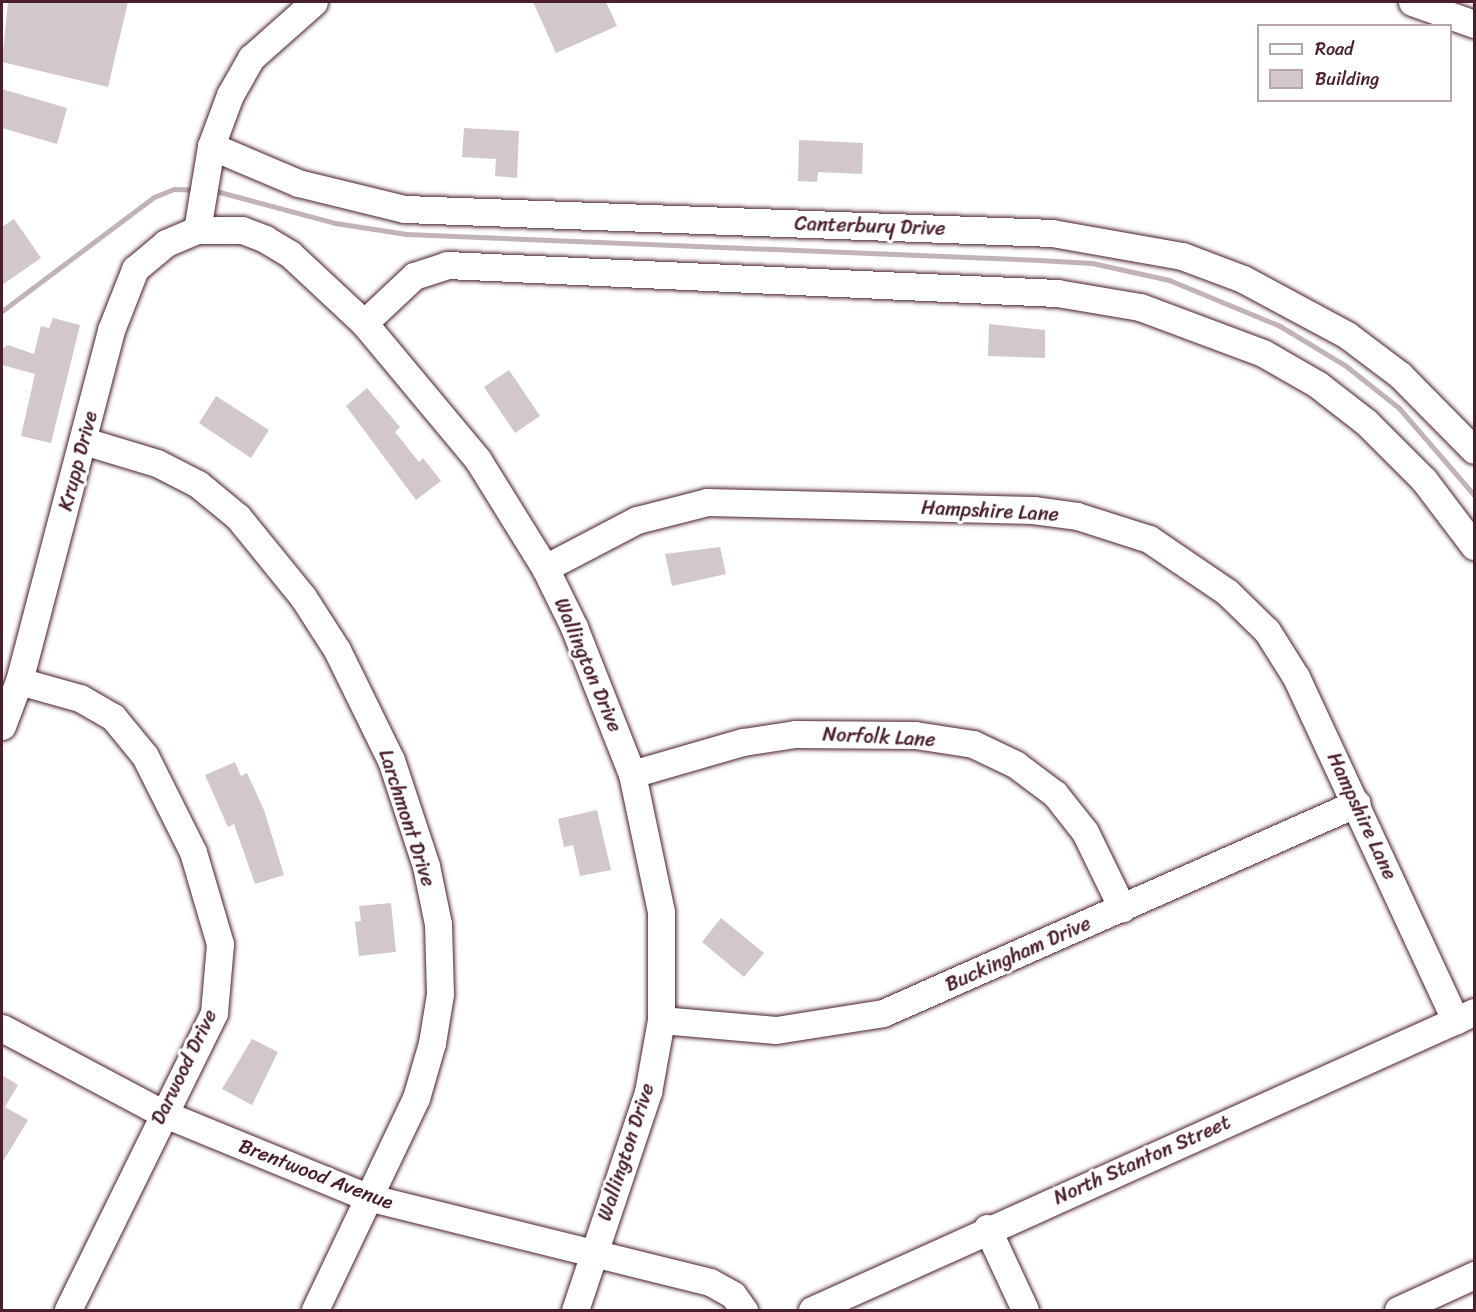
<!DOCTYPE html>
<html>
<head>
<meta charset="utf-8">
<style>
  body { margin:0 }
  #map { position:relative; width:1476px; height:1312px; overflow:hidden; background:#fff; font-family:Sriracha,sans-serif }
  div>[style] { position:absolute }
  .stream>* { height:5px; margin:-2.5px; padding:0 2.5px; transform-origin:2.5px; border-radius:2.5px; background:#c1b3b6 }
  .building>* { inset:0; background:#d2c7cb }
  .roads { filter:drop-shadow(0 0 2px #4a1f2b) drop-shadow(0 0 2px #4a1f2b) }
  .minor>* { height:27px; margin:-13.5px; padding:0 13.5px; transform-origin:13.5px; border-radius:13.5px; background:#fff }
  span { translate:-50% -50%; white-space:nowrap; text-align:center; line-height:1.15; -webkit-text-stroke:6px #fff; paint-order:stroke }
  .street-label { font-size:20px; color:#4a1f2b }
  .frame { position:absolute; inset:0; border:3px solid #4a1f2b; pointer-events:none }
  .legend { position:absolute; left:1257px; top:24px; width:195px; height:78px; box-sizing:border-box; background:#fff; border:2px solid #b7a5aa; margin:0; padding:8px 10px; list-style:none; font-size:18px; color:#4a1f2b }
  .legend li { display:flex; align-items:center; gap:12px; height:30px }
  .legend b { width:30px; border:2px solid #b7a5aa }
</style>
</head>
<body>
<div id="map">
  <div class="stream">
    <div style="left:212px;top:190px;width:127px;rotate:15deg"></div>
    <div style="left:335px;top:223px;width:72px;rotate:8.8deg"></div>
    <div style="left:406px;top:234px;width:634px;rotate:2.35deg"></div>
    <div style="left:1039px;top:260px;width:53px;rotate:3.2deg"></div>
    <div style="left:1092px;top:263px;width:79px;rotate:12.4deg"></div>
    <div style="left:1169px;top:280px;width:120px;rotate:22.5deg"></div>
    <div style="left:1280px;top:326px;width:77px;rotate:31.2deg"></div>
    <div style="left:1346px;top:366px;width:68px;rotate:38.4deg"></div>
    <div style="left:1399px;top:408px;width:115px;rotate:49.2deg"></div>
    <div style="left:2px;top:311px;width:190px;rotate:-36.9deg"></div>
    <div style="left:154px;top:197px;width:22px;rotate:-22deg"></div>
    <div style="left:174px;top:189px;width:23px;rotate:2deg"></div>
  </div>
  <div class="building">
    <div style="clip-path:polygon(8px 2px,128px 2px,108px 87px,2px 62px)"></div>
    <div style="clip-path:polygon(533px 2px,606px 2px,617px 26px,556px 53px)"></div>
    <div style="clip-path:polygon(2px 89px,67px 108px,57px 144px,2px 128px)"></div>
    <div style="clip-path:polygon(464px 128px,519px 131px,517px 178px,495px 176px,496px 159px,462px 157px)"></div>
    <div style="clip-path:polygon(799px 140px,863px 143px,862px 174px,818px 172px,817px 182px,798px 181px)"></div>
    <div style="clip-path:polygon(14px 219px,41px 258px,2px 285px,2px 227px)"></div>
    <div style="clip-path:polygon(53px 318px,80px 325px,51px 443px,21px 436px,35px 374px,2px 365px,2px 349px,8px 345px,34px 354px,41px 326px,49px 328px)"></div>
    <div style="clip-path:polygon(989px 324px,1045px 330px,1045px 358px,988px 356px)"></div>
    <div style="clip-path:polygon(509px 370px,540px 416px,515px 433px,484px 387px)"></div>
    <div style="clip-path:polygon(367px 388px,400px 427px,395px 432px,419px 462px,423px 458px,441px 481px,416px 500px,346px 406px)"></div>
    <div style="clip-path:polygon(216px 396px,269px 430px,251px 458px,199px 423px)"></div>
    <div style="clip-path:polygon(720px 547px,726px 574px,672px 586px,665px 554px)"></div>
    <div style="clip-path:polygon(235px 762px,241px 776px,247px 773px,264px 810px,284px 875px,255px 884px,234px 824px,228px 827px,205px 775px)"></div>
    <div style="clip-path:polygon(597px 810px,611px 870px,580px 876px,573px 845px,564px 847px,558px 819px)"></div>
    <div style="clip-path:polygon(391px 903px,396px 952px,359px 956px,355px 922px,361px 921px,359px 906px)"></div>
    <div style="clip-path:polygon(721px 918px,764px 953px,744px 977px,702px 942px)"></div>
    <div style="clip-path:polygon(252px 1039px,278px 1052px,252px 1105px,222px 1089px)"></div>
    <div style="clip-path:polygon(2px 1075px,18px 1085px,5px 1107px,28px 1120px,2px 1163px)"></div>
  </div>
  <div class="roads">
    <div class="minor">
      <div style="left:1412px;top:2px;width:66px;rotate:19.5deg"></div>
      <div style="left:211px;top:146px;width:95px;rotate:23deg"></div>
      <div style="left:298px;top:183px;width:110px;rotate:13.7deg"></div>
      <div style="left:405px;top:209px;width:647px;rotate:2.12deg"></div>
      <div style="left:1052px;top:233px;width:132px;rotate:10deg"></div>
      <div style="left:1182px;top:256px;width:65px;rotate:20.7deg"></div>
      <div style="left:1243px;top:279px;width:118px;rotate:28.3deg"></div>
      <div style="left:1347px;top:335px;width:66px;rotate:37deg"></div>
      <div style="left:1400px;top:375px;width:105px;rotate:45.4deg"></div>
      <div style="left:197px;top:230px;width:85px;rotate:-80.5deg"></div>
      <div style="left:211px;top:146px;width:54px;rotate:-69.6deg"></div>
      <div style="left:230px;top:95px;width:43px;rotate:-60.4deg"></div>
      <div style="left:251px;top:58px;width:84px;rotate:-41.6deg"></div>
      <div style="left:364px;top:323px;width:69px;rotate:-43.2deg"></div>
      <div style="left:414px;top:276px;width:35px;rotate:-18deg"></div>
      <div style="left:447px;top:265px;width:611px;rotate:2.63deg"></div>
      <div style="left:1057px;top:293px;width:84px;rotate:9.6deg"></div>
      <div style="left:1140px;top:307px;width:131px;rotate:20.5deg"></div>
      <div style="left:1263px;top:353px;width:62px;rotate:29.9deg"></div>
      <div style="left:1317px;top:384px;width:62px;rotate:37.8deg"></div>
      <div style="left:1366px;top:422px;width:82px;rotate:45deg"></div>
      <div style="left:1424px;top:480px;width:83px;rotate:52.9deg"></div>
      <div style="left:84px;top:441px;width:76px;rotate:16.8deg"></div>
      <div style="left:157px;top:463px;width:46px;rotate:27.1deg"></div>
      <div style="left:198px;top:484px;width:52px;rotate:39.5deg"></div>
      <div style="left:238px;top:517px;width:103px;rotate:50.9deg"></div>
      <div style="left:303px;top:597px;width:63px;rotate:57.3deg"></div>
      <div style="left:337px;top:650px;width:123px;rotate:63.9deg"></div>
      <div style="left:391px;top:760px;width:112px;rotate:71.7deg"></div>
      <div style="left:426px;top:866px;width:59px;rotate:78.3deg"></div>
      <div style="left:438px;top:924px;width:70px;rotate:88.4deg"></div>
      <div style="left:440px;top:994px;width:50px;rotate:99.3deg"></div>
      <div style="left:432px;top:1043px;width:57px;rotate:106.2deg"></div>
      <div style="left:416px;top:1098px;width:235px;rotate:115.5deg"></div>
      <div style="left:545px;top:568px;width:104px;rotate:-27.6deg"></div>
      <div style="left:637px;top:520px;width:72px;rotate:-14.4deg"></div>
      <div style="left:707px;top:502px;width:326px;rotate:1.4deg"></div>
      <div style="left:1033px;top:510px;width:44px;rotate:7.8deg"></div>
      <div style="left:1077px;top:516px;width:76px;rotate:17.7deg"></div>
      <div style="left:1149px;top:539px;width:94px;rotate:34.2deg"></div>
      <div style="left:1227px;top:592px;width:56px;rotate:44.3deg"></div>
      <div style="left:1267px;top:631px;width:54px;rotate:57.8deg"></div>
      <div style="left:1296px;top:677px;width:379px;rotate:65.1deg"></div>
      <div style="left:19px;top:681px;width:63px;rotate:15.6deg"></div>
      <div style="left:80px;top:698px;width:38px;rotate:30deg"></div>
      <div style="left:113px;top:717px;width:50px;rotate:50.6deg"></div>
      <div style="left:145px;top:756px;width:107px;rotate:63.4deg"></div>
      <div style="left:193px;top:852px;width:96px;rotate:73.6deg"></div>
      <div style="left:220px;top:944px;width:69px;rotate:95deg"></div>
      <div style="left:214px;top:1013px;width:331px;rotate:116.2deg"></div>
      <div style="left:2px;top:726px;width:48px;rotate:-69.3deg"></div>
      <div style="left:19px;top:681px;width:363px;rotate:-75.3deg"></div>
      <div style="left:111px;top:330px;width:66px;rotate:-68.5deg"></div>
      <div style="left:135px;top:269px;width:40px;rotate:-40deg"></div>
      <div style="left:166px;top:243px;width:34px;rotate:-23deg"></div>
      <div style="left:197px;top:230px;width:45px"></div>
      <div style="left:242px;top:230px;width:25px;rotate:21deg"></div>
      <div style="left:265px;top:239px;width:29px;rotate:31deg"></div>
      <div style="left:290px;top:254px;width:101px;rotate:43deg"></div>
      <div style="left:364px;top:323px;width:178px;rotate:50.2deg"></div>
      <div style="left:478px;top:460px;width:127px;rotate:58.2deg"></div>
      <div style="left:545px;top:568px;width:66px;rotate:63.8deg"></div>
      <div style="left:574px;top:627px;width:158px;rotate:68.5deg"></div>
      <div style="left:632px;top:774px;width:141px;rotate:78.1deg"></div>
      <div style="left:661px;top:912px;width:108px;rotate:90deg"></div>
      <div style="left:661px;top:1020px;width:73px;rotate:100.2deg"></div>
      <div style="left:648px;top:1092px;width:230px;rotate:108.5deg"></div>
      <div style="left:632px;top:774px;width:116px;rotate:-16.1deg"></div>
      <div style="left:743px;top:742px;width:53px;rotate:-8.7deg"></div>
      <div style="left:795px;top:734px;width:120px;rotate:0.5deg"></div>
      <div style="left:915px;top:735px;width:59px;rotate:8.8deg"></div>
      <div style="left:973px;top:744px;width:47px;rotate:25.5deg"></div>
      <div style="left:1015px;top:764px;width:50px;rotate:36.9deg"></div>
      <div style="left:1055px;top:794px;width:48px;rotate:51.7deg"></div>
      <div style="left:1085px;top:832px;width:85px;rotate:64deg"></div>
      <div style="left:661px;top:1020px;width:115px;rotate:5deg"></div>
      <div style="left:776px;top:1030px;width:108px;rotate:-9deg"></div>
      <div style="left:883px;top:1013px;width:518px;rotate:-23.9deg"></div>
      <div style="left:2px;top:1028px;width:181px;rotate:28deg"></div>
      <div style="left:162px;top:1113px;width:222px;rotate:22.3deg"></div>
      <div style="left:367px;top:1197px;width:353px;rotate:13.9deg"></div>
      <div style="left:710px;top:1282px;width:26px;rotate:29deg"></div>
      <div style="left:733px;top:1295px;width:19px;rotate:54deg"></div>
      <div style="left:987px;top:1228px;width:90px;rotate:65.1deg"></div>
      <div style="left:812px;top:1310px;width:726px;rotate:-24.23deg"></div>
      <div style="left:1398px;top:1310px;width:84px;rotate:-24.7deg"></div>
    </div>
  </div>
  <div class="street-label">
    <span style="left:870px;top:226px;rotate:2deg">Canterbury Drive</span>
    <span style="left:78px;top:461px;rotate:-75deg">Krupp Drive</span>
    <span style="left:990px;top:511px;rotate:3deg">Hampshire Lane</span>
    <span style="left:588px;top:665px;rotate:67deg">Wallington Drive</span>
    <span style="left:879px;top:737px;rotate:3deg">Norfolk Lane</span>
    <span style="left:1362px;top:816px;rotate:65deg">Hampshire Lane</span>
    <span style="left:407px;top:818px;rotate:72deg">Larchmont Drive</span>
    <span style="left:1018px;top:954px;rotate:-24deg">Buckingham Drive</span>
    <span style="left:184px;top:1067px;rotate:-64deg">Darwood Drive</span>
    <span style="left:626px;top:1152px;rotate:-72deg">Wallington Drive</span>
    <span style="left:1142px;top:1160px;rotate:-24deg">North Stanton Street</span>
    <span style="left:316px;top:1174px;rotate:21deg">Brentwood Avenue</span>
  </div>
  <div class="frame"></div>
  <ul class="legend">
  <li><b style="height:8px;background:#fff"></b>Road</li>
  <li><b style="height:16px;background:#d2c7cb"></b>Building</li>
  </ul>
</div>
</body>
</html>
